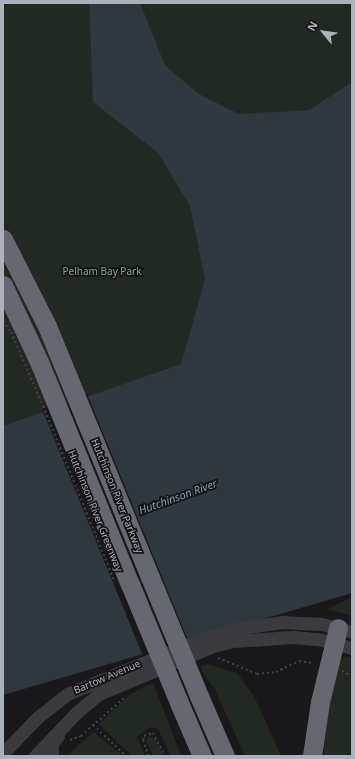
<!DOCTYPE html>
<html>
<head>
<meta charset="utf-8">
<style>
  body { margin:0 }
  #map { position:relative; width:355px; height:759px; overflow:hidden; background:#19191b; font-family:"Noto Sans",sans-serif }
  div>[style] { position:absolute }
  .green>* { inset:0; background:#212922 }
  .water>* { inset:0; background:#2f373f }
  .pier>* { inset:0; background:#19191b }
  .path>* { height:2px; margin-top:-1px; transform-origin:0; background:repeating-linear-gradient(90deg,#404247 0 2px,transparent 0 5px) }
  .minor>* { height:13px; margin:-6.5px; padding:0 6.5px; transform-origin:6.5px; border-radius:6.5px; background:#3a3b40 }
  .highway>* { height:19px; margin:-9.5px; padding:0 9.5px; transform-origin:9.5px; border-radius:9.5px; background:#666871 }
  .path-bridge>* { height:2px; margin-top:-1px; transform-origin:0; background:repeating-linear-gradient(90deg,#404247 0 2px,transparent 0 5px) }
  .highway-bridge>* { height:19px; margin:-9.5px; padding:0 9.5px; transform-origin:9.5px; border-radius:9.5px; background:#666871 }
  span { translate:-50% -50%; white-space:nowrap; text-align:center; line-height:1.15; -webkit-text-stroke:3.5px #141416; paint-order:stroke }
  .park-label { font-size:10px; color:#83a486 }
  .street-label { font-size:10px; color:#acb0ba }
  .water-label { font-size:11px; color:#849cb4; font-style:italic }
  .frame { position:absolute; inset:0; border:4px solid #acb0ba; pointer-events:none }
  .north { position:absolute; left:303px; top:12px; width:40px; height:40px; -webkit-text-stroke:3px #141416; paint-order:stroke; rotate:299deg; font-size:11px; font-weight:700; line-height:16px; text-align:center; color:#acb0ba }
  .north::after { content:''; display:block; margin:auto; width:14px; height:18px; background:#acb0ba; clip-path:polygon(50% 0,100% 100%,50% 72%,0 100%) }
</style>
</head>
<body>
<div id="map">
  <div class="green">
    <div style="clip-path:polygon(3px 3px,352px 3px,352px 327px,3px 426px)"></div>
    <div style="clip-path:polygon(352px 598px,352px 616px,327px 609px,346px 600px)"></div>
    <div style="clip-path:polygon(346px 656px,352px 657px,352px 756px,324px 756px,324px 733px,339px 661px)"></div>
    <div style="clip-path:polygon(207px 664px,237px 673px,255px 698px,281px 756px,245px 756px,215px 690px,202px 671px,201px 666px)"></div>
    <div style="clip-path:polygon(153px 683px,164px 711px,181px 756px,171px 756px,158px 729px,150px 727px,137px 737px,145px 756px,132px 756px,99px 724px,130px 694px)"></div>
    <div style="clip-path:polygon(94px 732px,95px 733px,123px 756px,66px 756px)"></div>
    <div style="clip-path:polygon(148px 736px,156px 739px,164px 756px,153px 756px,146px 741px)"></div>
  </div>
  <div class="water">
    <div style="clip-path:polygon(89px 3px,140px 3px,165px 65px,199px 94px,239px 114px,309px 110px,352px 82px,352px 593px,3px 695px,3px 426px,181px 364px,205px 279px,190px 206px,158px 153px,93px 102px)"></div>
  </div>
  <div class="pier">
    <div style="clip-path:polygon(87px 394px,189px 643px,143px 656px,42px 409px)"></div>
  </div>
  <div class="path">
    <div style="left:218px;top:658px;width:42px;rotate:22.3deg"></div>
    <div style="left:257px;top:674px;width:19px;rotate:-6deg"></div>
    <div style="left:276px;top:672px;width:25px;rotate:-26deg"></div>
    <div style="left:299px;top:661px;width:14px;rotate:8deg"></div>
    <div style="left:342px;top:671px;width:11px;rotate:27deg"></div>
    <div style="left:93px;top:725px;width:45px;rotate:43.2deg"></div>
    <div style="left:70px;top:740px;width:12px;rotate:-20deg"></div>
    <div style="left:81px;top:736px;width:57px;rotate:-41.5deg"></div>
    <div style="left:149px;top:756px;width:17px;rotate:-111deg"></div>
    <div style="left:143px;top:740px;width:4px;rotate:-76deg"></div>
    <div style="left:144px;top:736px;width:9px;rotate:-18deg"></div>
    <div style="left:153px;top:733px;width:26px;rotate:62deg"></div>
  </div>
  <div class="minor">
    <div style="left:3px;top:753px;width:50px;rotate:-45.8deg"></div>
    <div style="left:38px;top:717px;width:37px;rotate:-38deg"></div>
    <div style="left:67px;top:694px;width:143px;rotate:-22.2deg"></div>
    <div style="left:199px;top:640px;width:38px;rotate:-17deg"></div>
    <div style="left:235px;top:629px;width:49px;rotate:-8.3deg"></div>
    <div style="left:283px;top:622px;width:38px;rotate:3deg"></div>
    <div style="left:321px;top:624px;width:32px;rotate:14deg"></div>
    <div style="left:35px;top:756px;width:59px;rotate:-46.4deg"></div>
    <div style="left:76px;top:713px;width:30px;rotate:-40deg"></div>
    <div style="left:99px;top:694px;width:121px;rotate:-22.9deg"></div>
    <div style="left:210px;top:647px;width:24px;rotate:-15deg"></div>
    <div style="left:233px;top:641px;width:60px;rotate:-3.8deg"></div>
    <div style="left:293px;top:637px;width:25px;rotate:5deg"></div>
    <div style="left:318px;top:639px;width:35px;rotate:15deg"></div>
    <div style="left:52px;top:756px;width:13px;rotate:-90deg"></div>
    <div style="left:52px;top:743px;width:9px;rotate:-49deg"></div>
  </div>
  <div class="highway">
    <div style="left:3px;top:239px;width:97px;rotate:63.2deg"></div>
    <div style="left:47px;top:326px;width:271px;rotate:67.7deg"></div>
    <div style="left:3px;top:285px;width:87px;rotate:64.9deg"></div>
    <div style="left:40px;top:364px;width:238px;rotate:67.8deg"></div>
    <div style="left:199px;top:696px;width:65px;rotate:66.6deg"></div>
    <div style="left:180px;top:705px;width:56px;rotate:66.7deg"></div>
    <div style="left:312px;top:756px;width:55px;rotate:-81.6deg"></div>
    <div style="left:320px;top:702px;width:76px;rotate:-76.3deg"></div>
  </div>
  <div class="path-bridge">
    <div style="left:3px;top:321px;width:14px;rotate:54deg"></div>
    <div style="left:11px;top:332px;width:81px;rotate:66.6deg"></div>
    <div style="left:43px;top:406px;width:190px;rotate:67.8deg"></div>
  </div>
  <div class="highway-bridge">
    <div style="left:150px;top:577px;width:129px;rotate:67.6deg"></div>
    <div style="left:130px;top:584px;width:131px;rotate:67.5deg"></div>
  </div>
  <div class="park-label">
    <span style="left:102px;top:272px">Pelham Bay Park</span>
  </div>
  <div class="street-label">
    <span style="left:117px;top:496px;rotate:68deg">Hutchinson River Parkway</span>
    <span style="left:95px;top:511px;rotate:68deg">Hutchinson River Greenway</span>
    <span style="left:107px;top:677px;rotate:-23deg">Bartow Avenue</span>
  </div>
  <div class="water-label">
    <span style="left:178px;top:497px;rotate:-20deg">Hutchinson River</span>
  </div>
  <div class="frame"></div>
  <div class="north">N</div>
</div>
</body>
</html>
